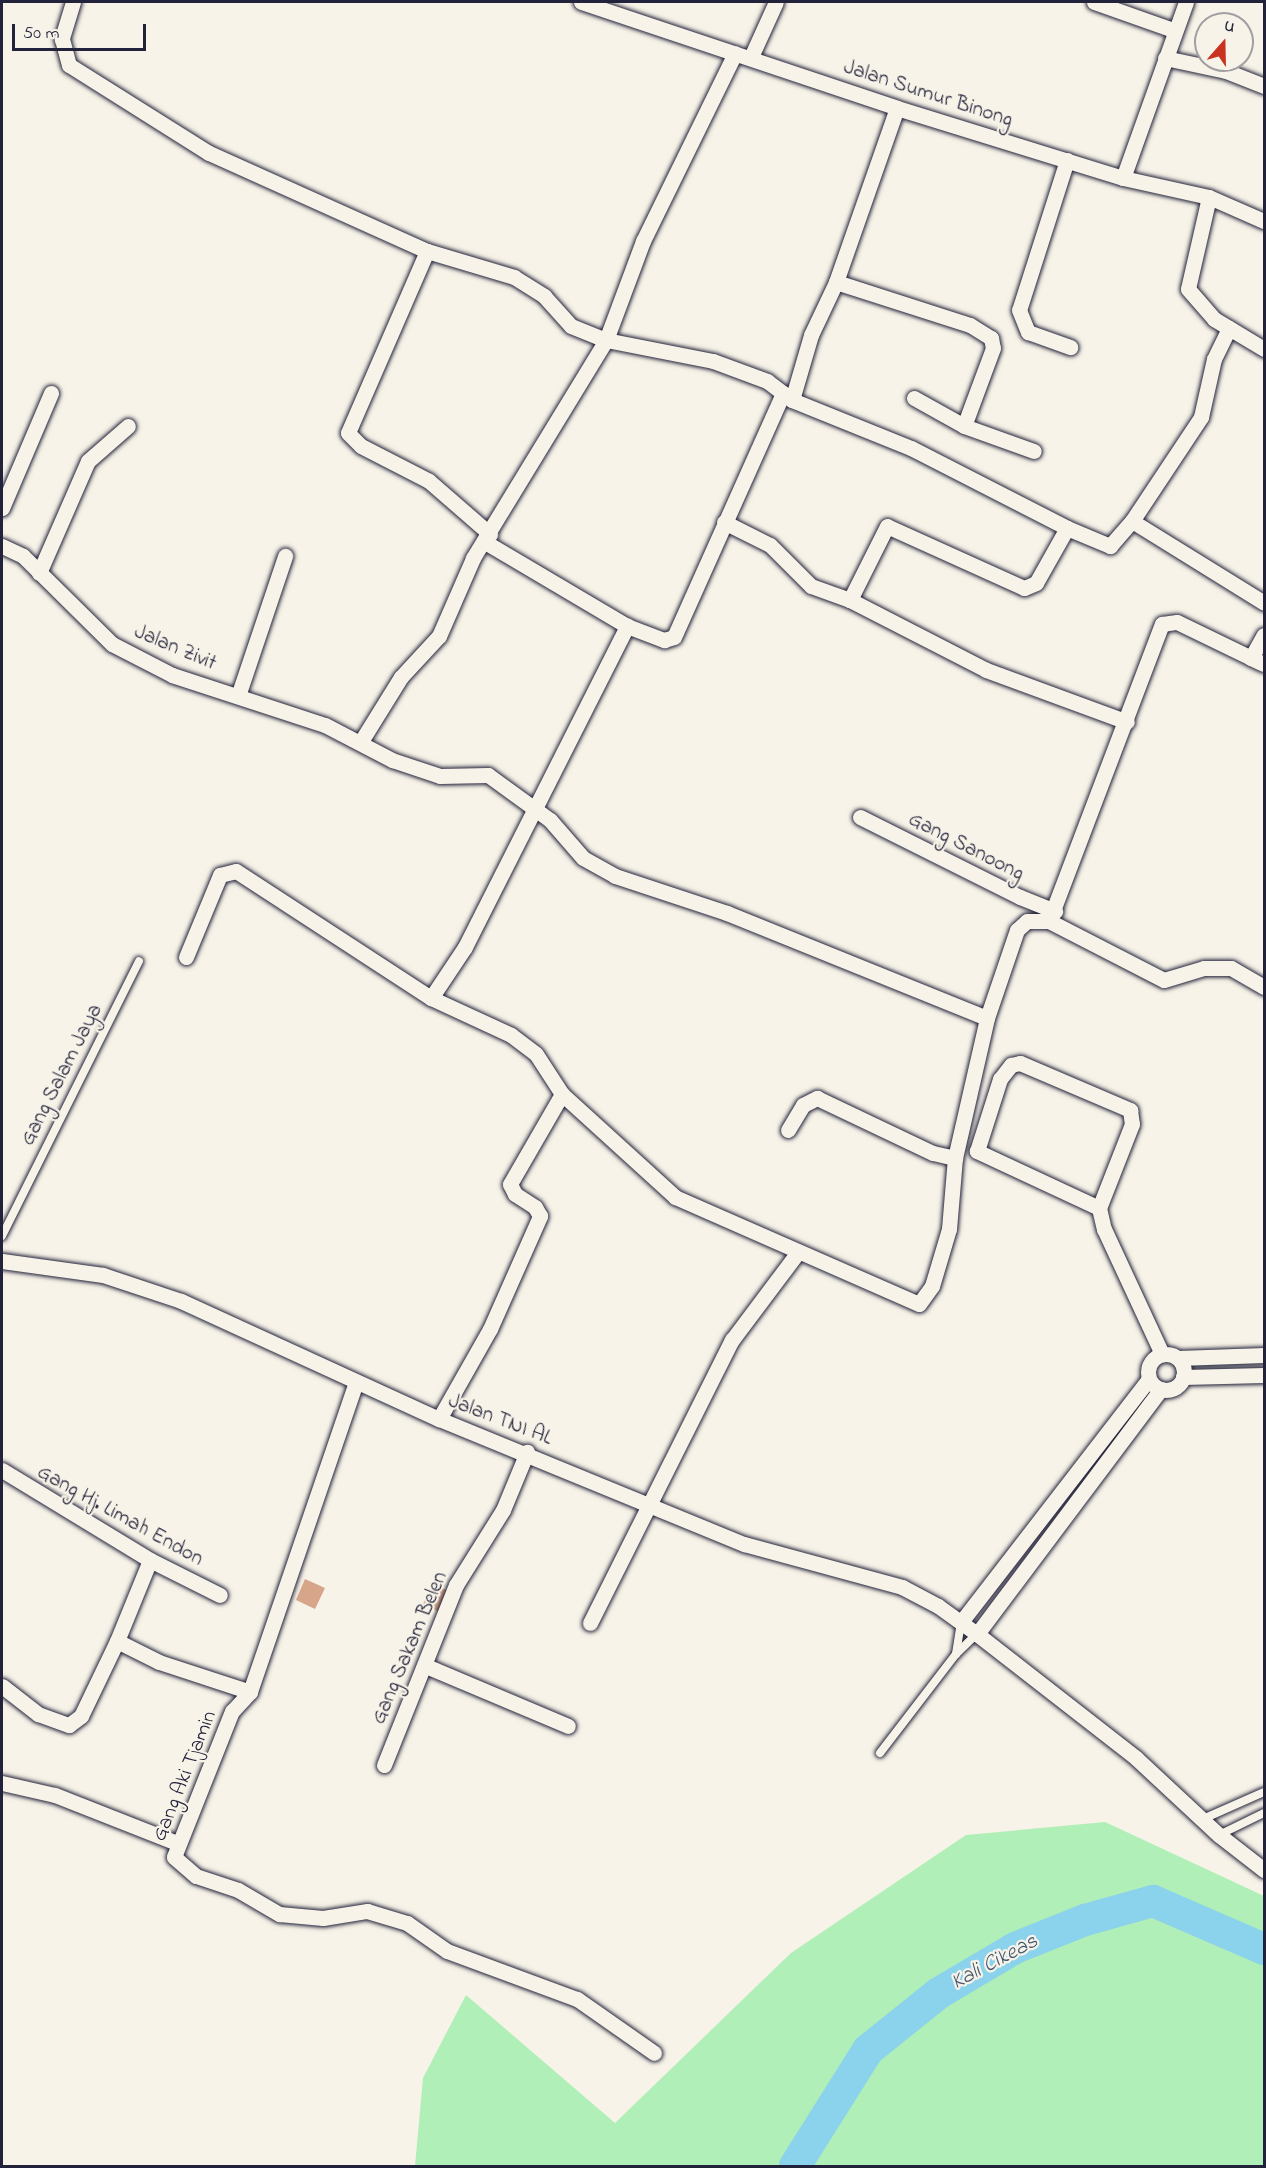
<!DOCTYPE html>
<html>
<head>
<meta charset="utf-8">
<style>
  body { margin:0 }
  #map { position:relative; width:1266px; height:2168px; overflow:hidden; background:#f7f3e8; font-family:"Indie Flower",sans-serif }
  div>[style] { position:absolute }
  .green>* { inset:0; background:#b0efb7 }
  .river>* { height:32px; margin:-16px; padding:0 16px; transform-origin:16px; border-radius:16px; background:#8bd2ec }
  .building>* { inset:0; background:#d7a68a }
  .roads { filter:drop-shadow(0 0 2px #22223b) drop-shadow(0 0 2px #22223b) }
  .lane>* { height:8px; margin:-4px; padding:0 4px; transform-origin:4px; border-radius:4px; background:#f7f3e8 }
  .street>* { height:15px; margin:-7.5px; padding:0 7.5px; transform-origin:7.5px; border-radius:7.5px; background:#f7f3e8 }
  .street>.ring { margin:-7.5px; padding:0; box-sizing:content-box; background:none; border:15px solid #f7f3e8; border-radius:50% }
  span { translate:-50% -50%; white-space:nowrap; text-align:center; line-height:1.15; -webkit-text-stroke:4.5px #f7f3e8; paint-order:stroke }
  .street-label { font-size:21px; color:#22223b }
  .water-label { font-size:22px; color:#425770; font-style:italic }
  .frame { position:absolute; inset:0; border:3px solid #22223b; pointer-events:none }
  .north { position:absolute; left:1194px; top:12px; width:60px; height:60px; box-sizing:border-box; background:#f7f3e8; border:2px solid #a29fa3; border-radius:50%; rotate:20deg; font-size:16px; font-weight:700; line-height:24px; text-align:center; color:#22223b }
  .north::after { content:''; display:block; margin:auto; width:21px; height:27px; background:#c8321e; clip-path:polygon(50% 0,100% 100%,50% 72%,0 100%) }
  .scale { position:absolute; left:12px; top:24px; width:134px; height:27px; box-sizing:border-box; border:3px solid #22223b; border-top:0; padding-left:8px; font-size:18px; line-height:21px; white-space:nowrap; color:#22223b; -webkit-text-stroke:4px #f7f3e8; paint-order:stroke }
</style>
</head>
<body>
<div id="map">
  <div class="green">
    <div style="clip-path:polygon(1105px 1822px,1264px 1896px,1264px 2166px,415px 2166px,423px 2078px,466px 1995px,615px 2123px,791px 1953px,966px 1835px)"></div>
  </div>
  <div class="river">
    <div style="left:795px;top:2166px;width:137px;rotate:-57.8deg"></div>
    <div style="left:868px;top:2050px;width:91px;rotate:-38.8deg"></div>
    <div style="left:939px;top:1993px;width:88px;rotate:-30.6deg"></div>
    <div style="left:1015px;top:1948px;width:75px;rotate:-21.8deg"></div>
    <div style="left:1085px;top:1920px;width:71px;rotate:-15.6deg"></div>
    <div style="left:1153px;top:1901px;width:121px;rotate:23.4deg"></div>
  </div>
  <div class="building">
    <div style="clip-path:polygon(305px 1579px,325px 1588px,315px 1609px,296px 1600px)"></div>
    <div style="clip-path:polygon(433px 1584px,453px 1593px,443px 1614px,423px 1604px)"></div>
  </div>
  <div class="roads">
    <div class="lane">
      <div style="left:2px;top:1236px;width:307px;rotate:-63.5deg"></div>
      <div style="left:956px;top:1654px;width:31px;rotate:-81deg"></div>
      <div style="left:880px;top:1753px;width:125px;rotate:-52.5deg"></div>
      <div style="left:956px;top:1654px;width:29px;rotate:-44deg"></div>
      <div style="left:1203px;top:1819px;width:67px;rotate:-23.9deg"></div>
      <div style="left:1219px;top:1835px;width:50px;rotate:-26.1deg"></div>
    </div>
    <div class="street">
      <div style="left:73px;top:2px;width:39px;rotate:107deg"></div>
      <div style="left:62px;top:39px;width:27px;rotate:75deg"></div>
      <div style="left:69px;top:65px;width:165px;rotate:32.2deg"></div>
      <div style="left:209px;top:153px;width:239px;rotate:24.2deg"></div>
      <div style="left:427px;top:251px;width:91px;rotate:16.6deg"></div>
      <div style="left:514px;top:277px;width:36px;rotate:32deg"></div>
      <div style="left:544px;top:296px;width:40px;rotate:48deg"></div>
      <div style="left:571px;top:326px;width:38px;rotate:22deg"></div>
      <div style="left:606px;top:340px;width:109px;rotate:11.1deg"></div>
      <div style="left:713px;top:361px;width:58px;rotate:20.3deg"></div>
      <div style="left:767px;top:381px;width:31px;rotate:37deg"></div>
      <div style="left:792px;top:400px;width:128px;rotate:22deg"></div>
      <div style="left:911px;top:448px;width:175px;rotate:27.1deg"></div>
      <div style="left:1067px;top:528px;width:47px;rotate:22.7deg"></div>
      <div style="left:1110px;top:546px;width:33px;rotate:-49deg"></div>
      <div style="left:1132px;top:521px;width:125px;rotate:-56.4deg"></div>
      <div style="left:1201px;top:417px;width:59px;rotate:-77.4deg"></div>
      <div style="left:1214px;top:359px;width:34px;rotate:-64deg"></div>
      <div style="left:1229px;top:328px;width:41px;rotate:31deg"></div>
      <div style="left:581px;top:2px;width:333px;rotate:18.5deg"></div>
      <div style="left:897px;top:108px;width:237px;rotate:17.2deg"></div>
      <div style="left:1123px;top:178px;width:88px;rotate:12.5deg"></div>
      <div style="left:1209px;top:197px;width:60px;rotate:23.6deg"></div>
      <div style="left:1094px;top:2px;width:84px;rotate:19.5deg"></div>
      <div style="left:751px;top:57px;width:60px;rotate:-65.6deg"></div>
      <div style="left:1165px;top:58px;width:62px;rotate:12deg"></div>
      <div style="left:1226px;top:71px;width:41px;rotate:21.5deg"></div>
      <div style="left:1067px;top:160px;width:157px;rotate:107.7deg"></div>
      <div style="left:1019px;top:310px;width:24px;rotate:68deg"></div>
      <div style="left:1028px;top:332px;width:45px;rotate:19.7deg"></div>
      <div style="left:1123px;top:178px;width:187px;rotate:-70.3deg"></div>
      <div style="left:1209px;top:197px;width:94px;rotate:102.9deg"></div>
      <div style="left:1188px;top:289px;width:40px;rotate:49deg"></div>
      <div style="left:1214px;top:319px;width:17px;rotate:31deg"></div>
      <div style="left:427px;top:251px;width:198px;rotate:113.5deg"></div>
      <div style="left:348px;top:433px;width:18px;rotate:45deg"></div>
      <div style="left:361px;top:446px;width:76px;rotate:27.2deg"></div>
      <div style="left:429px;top:481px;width:81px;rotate:41deg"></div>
      <div style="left:836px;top:282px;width:141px;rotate:17.8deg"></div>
      <div style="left:970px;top:325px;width:25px;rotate:32deg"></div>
      <div style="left:991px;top:338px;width:10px;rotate:79deg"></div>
      <div style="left:993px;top:348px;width:83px;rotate:110.4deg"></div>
      <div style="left:964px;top:426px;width:74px;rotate:19.7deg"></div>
      <div style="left:914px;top:398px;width:57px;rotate:29.2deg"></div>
      <div style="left:792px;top:400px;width:68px;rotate:-73.7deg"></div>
      <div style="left:811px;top:335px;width:59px;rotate:-64.7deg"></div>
      <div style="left:836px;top:282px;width:184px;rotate:-70.7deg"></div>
      <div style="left:2px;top:508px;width:125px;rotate:-66.9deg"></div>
      <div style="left:1132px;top:521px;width:155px;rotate:31.8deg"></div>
      <div style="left:724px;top:522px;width:51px;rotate:26.6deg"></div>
      <div style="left:770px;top:545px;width:58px;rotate:45deg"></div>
      <div style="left:811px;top:586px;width:41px;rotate:19.7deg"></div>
      <div style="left:1067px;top:528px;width:63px;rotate:119.4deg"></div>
      <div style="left:1036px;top:583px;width:13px;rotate:157deg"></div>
      <div style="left:1024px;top:588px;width:150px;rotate:-155.7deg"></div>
      <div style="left:887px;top:526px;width:83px;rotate:116.6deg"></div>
      <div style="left:850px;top:600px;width:153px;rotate:27.2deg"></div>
      <div style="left:986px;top:670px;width:150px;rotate:20.2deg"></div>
      <div style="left:485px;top:542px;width:165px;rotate:30.6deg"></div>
      <div style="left:627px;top:626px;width:40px;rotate:21deg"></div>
      <div style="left:664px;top:640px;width:10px;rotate:-17deg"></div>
      <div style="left:674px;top:637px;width:267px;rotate:-65.9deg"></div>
      <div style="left:2px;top:546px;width:23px;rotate:25deg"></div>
      <div style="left:23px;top:556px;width:125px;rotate:44.7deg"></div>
      <div style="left:112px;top:644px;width:68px;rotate:27.3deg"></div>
      <div style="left:172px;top:675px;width:161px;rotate:18.1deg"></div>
      <div style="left:325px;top:725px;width:76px;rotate:27.6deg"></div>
      <div style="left:392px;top:760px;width:51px;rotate:18.4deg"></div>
      <div style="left:440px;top:776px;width:48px;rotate:-1.2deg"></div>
      <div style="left:488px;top:775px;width:77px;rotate:36deg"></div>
      <div style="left:550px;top:820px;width:50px;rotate:49deg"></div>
      <div style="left:583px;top:858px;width:37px;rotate:29deg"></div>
      <div style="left:615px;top:876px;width:118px;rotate:18.3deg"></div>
      <div style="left:727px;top:913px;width:280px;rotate:22deg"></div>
      <div style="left:39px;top:573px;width:122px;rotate:-66.4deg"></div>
      <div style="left:88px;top:461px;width:53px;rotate:-41.2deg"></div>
      <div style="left:1251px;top:658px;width:14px;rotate:25deg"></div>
      <div style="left:238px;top:696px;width:148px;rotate:-71.4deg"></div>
      <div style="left:360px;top:743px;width:78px;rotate:-58.2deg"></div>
      <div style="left:401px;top:677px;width:56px;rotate:-47.2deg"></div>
      <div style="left:439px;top:636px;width:85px;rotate:-66.4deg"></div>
      <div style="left:473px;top:558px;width:255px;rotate:-58.6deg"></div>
      <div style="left:606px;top:340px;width:106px;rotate:-69.5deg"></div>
      <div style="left:643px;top:241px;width:209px;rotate:-63.9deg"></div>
      <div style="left:860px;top:817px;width:179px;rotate:26.6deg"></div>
      <div style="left:1020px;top:897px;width:38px;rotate:22deg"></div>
      <div style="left:1049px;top:921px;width:318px;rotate:-69.2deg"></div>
      <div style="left:1162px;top:624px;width:15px;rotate:-8deg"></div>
      <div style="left:1177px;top:622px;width:82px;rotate:25.9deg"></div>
      <div style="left:1251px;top:658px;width:26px;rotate:-61deg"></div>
      <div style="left:186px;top:957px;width:89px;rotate:-67.5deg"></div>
      <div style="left:220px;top:875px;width:16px;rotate:-14deg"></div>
      <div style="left:236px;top:871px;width:233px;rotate:33.1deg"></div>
      <div style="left:431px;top:998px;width:88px;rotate:24.8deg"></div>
      <div style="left:511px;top:1035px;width:31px;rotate:37deg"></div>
      <div style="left:536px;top:1054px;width:48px;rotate:57deg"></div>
      <div style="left:562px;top:1094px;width:153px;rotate:42.3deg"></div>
      <div style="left:675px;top:1197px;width:266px;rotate:23.7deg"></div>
      <div style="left:919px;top:1304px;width:22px;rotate:-54deg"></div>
      <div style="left:932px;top:1286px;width:59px;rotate:-73.4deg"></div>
      <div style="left:949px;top:1229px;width:71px;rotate:-85.2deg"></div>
      <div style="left:955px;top:1158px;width:144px;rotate:-77.1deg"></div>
      <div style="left:987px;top:1018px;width:93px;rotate:-71.2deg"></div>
      <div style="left:1017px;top:930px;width:13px;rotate:-42deg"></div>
      <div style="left:1027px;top:921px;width:22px"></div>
      <div style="left:1049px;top:921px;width:129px;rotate:27.2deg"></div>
      <div style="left:1164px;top:980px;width:42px;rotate:-16.7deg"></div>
      <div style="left:1204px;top:968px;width:27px"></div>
      <div style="left:1231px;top:968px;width:38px;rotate:30deg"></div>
      <div style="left:431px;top:998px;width:61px;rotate:-56.3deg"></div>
      <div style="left:465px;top:947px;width:360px;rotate:-63.2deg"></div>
      <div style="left:788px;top:1130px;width:29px;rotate:-59deg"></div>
      <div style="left:803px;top:1105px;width:16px;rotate:-27deg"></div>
      <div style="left:817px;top:1098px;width:128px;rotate:25.4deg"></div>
      <div style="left:933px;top:1153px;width:23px;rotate:13deg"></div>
      <div style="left:1099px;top:1208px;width:135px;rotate:-155deg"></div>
      <div style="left:977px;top:1151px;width:76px;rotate:-72.3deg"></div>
      <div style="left:1000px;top:1079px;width:18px;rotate:-52deg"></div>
      <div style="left:1011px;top:1065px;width:9px;rotate:-13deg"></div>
      <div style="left:1020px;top:1063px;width:120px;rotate:23.1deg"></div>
      <div style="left:1130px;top:1110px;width:14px;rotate:82deg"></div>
      <div style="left:1132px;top:1124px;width:90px;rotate:111.4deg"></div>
      <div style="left:1099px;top:1208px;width:22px;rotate:77deg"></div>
      <div style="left:1104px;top:1229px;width:138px;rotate:65.1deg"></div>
      <div style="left:2px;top:1261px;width:102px;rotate:7.9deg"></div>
      <div style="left:103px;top:1275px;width:82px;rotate:18.4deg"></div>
      <div style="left:181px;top:1301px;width:284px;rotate:24.6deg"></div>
      <div style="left:439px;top:1419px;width:330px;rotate:22.3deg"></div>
      <div style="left:744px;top:1544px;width:164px;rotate:15.2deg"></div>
      <div style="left:902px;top:1587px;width:41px;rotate:27.8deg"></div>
      <div style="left:938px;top:1606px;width:48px;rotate:35.7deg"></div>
      <div style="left:977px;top:1634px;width:202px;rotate:37.9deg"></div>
      <div style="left:1136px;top:1758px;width:113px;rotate:42.9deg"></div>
      <div style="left:1219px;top:1835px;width:57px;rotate:37.9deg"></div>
      <div class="ring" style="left:1148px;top:1354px;width:21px;height:21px"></div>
      <div style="left:1178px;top:1358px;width:86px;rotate:-2deg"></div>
      <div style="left:1183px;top:1377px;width:81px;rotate:-1.4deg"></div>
      <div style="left:356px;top:1382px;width:328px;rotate:108.9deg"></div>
      <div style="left:250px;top:1692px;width:26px;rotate:133deg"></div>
      <div style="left:232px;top:1711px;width:157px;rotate:111.7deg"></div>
      <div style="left:174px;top:1857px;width:29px;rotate:41deg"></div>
      <div style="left:196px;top:1876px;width:44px;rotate:18.4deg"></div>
      <div style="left:238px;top:1890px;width:48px;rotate:30.3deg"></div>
      <div style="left:279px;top:1914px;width:44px;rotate:5.2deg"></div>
      <div style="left:323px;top:1918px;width:45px;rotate:-9deg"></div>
      <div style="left:367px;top:1911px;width:42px;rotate:16.7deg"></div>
      <div style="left:407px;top:1923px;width:49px;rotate:35deg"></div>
      <div style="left:447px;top:1951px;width:139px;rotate:20.3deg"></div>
      <div style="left:577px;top:1999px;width:94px;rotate:35deg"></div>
      <div style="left:439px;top:1419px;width:103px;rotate:-60.5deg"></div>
      <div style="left:490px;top:1329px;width:124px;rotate:-66.1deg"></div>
      <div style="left:540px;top:1216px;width:10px;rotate:-119deg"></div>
      <div style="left:535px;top:1207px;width:24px;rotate:-147deg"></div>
      <div style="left:515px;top:1194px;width:11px;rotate:-117deg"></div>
      <div style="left:510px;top:1184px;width:104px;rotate:-60deg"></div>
      <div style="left:2px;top:1470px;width:173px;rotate:31.3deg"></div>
      <div style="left:150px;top:1560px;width:78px;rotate:26.6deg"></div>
      <div style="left:961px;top:1622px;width:307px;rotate:-52.3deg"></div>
      <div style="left:590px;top:1623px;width:317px;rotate:-63.4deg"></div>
      <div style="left:732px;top:1340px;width:110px;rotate:-53.1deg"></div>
      <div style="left:977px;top:1634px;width:306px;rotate:-53.1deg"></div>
      <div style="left:117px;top:1641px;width:47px;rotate:26.6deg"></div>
      <div style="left:159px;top:1662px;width:96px;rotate:18.2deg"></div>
      <div style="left:426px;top:1666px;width:154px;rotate:22.9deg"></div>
      <div style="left:2px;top:1686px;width:46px;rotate:37.9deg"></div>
      <div style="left:38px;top:1714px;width:33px;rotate:20deg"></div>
      <div style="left:69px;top:1725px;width:15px;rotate:-37deg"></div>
      <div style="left:81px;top:1716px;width:83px;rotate:-64.4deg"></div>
      <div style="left:117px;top:1641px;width:87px;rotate:-67.8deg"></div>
      <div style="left:384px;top:1765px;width:194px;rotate:-68.2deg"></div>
      <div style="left:456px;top:1585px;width:89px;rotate:-57.9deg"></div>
      <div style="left:503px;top:1510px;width:63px;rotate:-67.5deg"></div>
      <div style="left:2px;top:1783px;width:54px;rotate:12.8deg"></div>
      <div style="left:55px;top:1795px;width:131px;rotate:21.5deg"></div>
    </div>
  </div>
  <div class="street-label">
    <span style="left:928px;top:94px;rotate:18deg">Jalan Sumur Binong</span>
    <span style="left:175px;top:648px;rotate:23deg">Jalan Zivit</span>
    <span style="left:966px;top:847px;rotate:27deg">Gang Sanoong</span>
    <span style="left:62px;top:1075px;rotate:-63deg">Gang Salam Jaya</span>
    <span style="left:500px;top:1420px;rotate:21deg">Jalan TNI AL</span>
    <span style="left:120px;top:1516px;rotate:29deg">Gang Hj. Limah Endon</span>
    <span style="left:410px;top:1648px;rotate:-67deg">Gang Sakam Belen</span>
    <span style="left:185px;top:1776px;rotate:-68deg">Gang Aki Tjamin</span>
  </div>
  <div class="water-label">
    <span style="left:995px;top:1963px;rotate:-28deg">Kali Cikeas</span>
  </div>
  <div class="frame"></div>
  <div class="north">U</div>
  <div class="scale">50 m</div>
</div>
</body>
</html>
